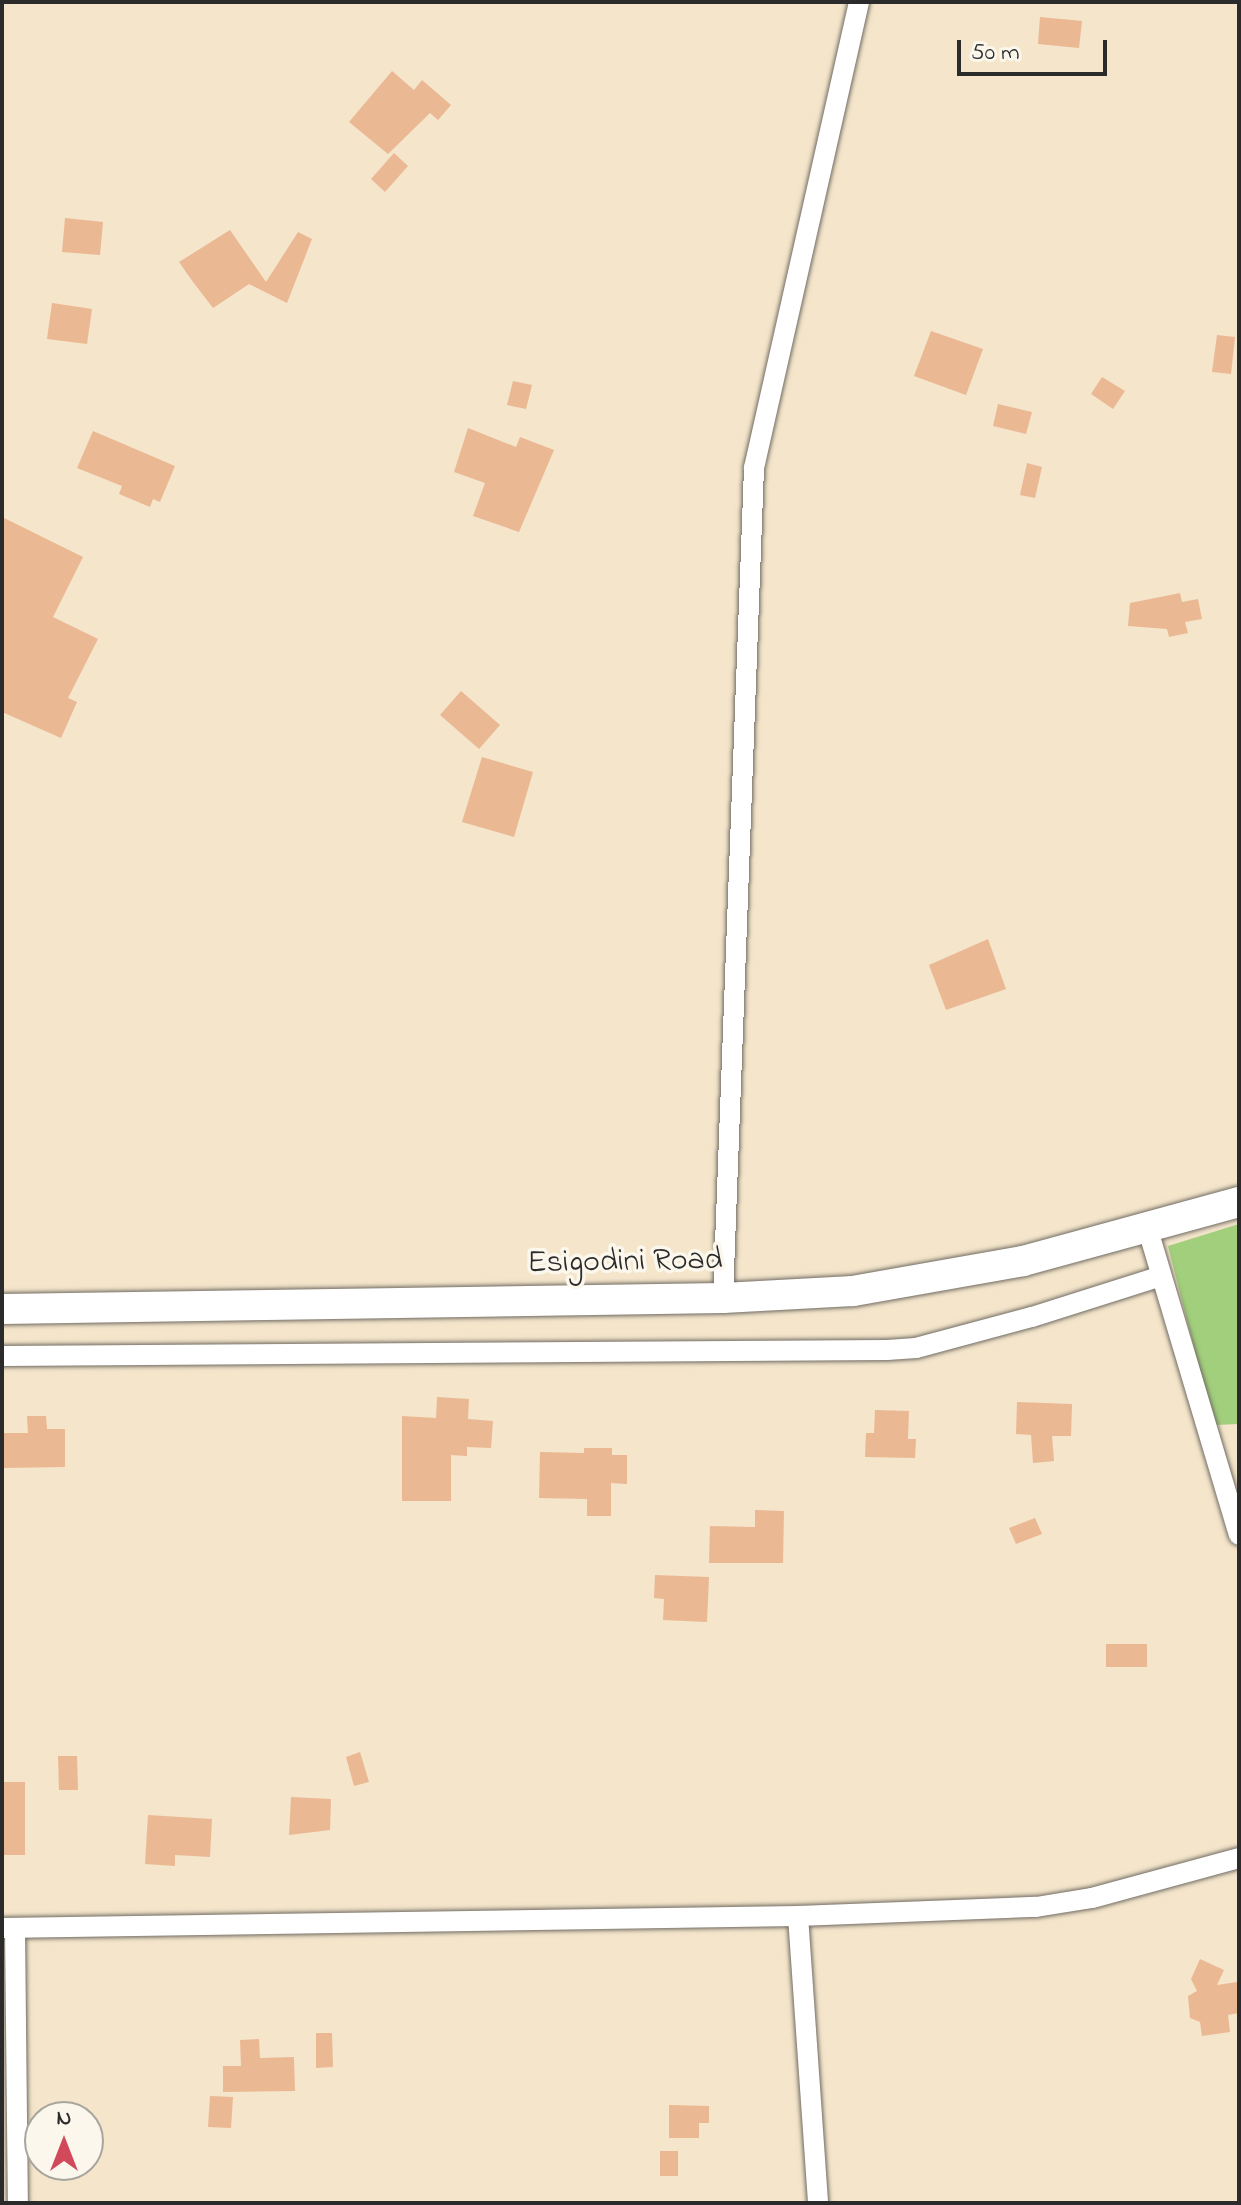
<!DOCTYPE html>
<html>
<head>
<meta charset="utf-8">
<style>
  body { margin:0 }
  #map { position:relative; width:1241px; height:2205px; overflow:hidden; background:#f4e5cb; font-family:"Indie Flower",sans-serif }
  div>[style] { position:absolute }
  .green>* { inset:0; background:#a2cf7c }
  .building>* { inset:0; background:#ebb894 }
  .roads { filter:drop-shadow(0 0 2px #716c63) drop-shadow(0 0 2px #716c63) }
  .minor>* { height:20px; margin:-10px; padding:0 10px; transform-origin:10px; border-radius:10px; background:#fff }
  .secondary>* { height:30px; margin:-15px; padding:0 15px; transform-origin:15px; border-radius:15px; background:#fff }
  span { translate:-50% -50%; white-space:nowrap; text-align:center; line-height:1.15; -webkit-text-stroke:7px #fbf7ec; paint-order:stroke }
  .street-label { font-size:32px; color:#2b2b2b }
  .frame { position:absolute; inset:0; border:4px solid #2b2b2b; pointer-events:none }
  .north { position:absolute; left:24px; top:2101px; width:80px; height:80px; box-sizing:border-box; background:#fbf7ec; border:2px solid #a8a59f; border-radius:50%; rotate:0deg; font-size:22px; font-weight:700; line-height:32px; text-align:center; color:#2b2b2b }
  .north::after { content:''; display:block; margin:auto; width:28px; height:36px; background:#d1495b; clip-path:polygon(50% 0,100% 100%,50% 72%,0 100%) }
  .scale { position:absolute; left:957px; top:40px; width:150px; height:36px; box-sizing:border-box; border:4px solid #2b2b2b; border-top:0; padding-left:10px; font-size:24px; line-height:28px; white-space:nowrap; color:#2b2b2b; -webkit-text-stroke:6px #fbf7ec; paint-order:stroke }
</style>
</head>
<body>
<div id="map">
  <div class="green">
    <div style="clip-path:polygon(1239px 1224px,1239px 1424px,1214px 1425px,1168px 1246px)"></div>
  </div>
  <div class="building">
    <div style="clip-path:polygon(1040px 17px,1082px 21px,1079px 48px,1038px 44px)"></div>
    <div style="clip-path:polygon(392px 71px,414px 90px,422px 80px,451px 105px,438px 120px,430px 113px,388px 154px,349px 122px)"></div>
    <div style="clip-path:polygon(394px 153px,408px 166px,385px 192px,371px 179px)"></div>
    <div style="clip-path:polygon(65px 218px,103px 222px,100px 255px,62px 252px)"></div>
    <div style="clip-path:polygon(230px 230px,266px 282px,298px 232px,312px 239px,287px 303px,249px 284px,213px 308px,193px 282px,179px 262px)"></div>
    <div style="clip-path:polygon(52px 303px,92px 309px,87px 344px,47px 339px)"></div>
    <div style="clip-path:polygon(931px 331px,983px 349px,966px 395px,914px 376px)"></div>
    <div style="clip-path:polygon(1217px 335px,1235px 337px,1231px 374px,1212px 372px)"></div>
    <div style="clip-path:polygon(1102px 377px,1125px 391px,1113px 409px,1091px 394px)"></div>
    <div style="clip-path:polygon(513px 381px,532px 385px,526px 409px,507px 405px)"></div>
    <div style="clip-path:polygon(998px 404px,1032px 412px,1026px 434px,993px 426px)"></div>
    <div style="clip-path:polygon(468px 428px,516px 447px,520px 437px,554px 450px,519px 532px,473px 516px,485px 483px,454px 472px)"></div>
    <div style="clip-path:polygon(93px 431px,175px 466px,160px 502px,153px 499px,150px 507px,119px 494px,122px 486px,77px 468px)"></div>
    <div style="clip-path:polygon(1027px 463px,1042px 467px,1035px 498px,1020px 495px)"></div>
    <div style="clip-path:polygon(2px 517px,83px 557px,53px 617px,98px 639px,68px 698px,77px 702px,61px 738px,2px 712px)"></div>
    <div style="clip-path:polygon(1180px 593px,1182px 602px,1198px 599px,1202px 619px,1185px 622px,1188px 633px,1169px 637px,1167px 629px,1128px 626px,1130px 603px)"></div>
    <div style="clip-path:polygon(461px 691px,500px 725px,479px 749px,440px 715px)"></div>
    <div style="clip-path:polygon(482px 757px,533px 772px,514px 837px,462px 822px)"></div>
    <div style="clip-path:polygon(988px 939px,1006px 989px,946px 1010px,929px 965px)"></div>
    <div style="clip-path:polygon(437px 1397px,469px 1399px,468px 1419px,493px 1421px,491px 1448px,467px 1447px,467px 1456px,451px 1455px,451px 1501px,402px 1501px,402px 1416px,436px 1418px)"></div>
    <div style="clip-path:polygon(1017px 1402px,1072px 1404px,1071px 1436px,1052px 1436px,1054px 1461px,1033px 1463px,1031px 1435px,1016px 1434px)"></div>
    <div style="clip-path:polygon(875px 1410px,909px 1411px,908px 1439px,916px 1439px,915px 1458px,865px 1457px,866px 1433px,874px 1433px)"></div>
    <div style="clip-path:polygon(27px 1416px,46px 1416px,47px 1429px,65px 1429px,65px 1467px,2px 1468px,2px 1433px,28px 1433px)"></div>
    <div style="clip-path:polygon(584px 1448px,612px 1448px,612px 1455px,627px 1455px,627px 1484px,611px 1483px,611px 1516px,587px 1516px,587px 1499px,539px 1498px,540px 1452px,584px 1453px)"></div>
    <div style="clip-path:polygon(755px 1510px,784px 1511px,783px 1563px,709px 1563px,710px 1526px,755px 1527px)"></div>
    <div style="clip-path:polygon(1035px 1518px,1042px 1534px,1016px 1544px,1009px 1528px)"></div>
    <div style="clip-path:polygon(655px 1575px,709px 1577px,707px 1622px,663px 1620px,664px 1599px,654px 1598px)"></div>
    <div style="clip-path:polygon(1106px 1644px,1147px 1644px,1147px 1667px,1106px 1667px)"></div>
    <div style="clip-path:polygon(360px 1752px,369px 1782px,354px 1786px,346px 1757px)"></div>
    <div style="clip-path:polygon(58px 1756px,77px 1756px,78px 1790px,59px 1790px)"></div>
    <div style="clip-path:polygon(2px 1782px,25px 1782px,25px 1855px,4px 1855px)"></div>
    <div style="clip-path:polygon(291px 1797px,331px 1799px,330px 1830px,289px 1835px)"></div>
    <div style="clip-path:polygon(148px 1815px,212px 1819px,210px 1857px,175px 1855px,175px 1866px,145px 1864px)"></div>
    <div style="clip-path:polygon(1200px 1959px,1224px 1970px,1217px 1985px,1237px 1982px,1239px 2013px,1228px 2015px,1230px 2032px,1202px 2036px,1200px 2022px,1190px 2018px,1188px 1996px,1197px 1991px,1191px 1979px)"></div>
    <div style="clip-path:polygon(316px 2033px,332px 2033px,333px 2067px,316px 2068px)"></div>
    <div style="clip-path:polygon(259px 2039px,260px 2058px,294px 2057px,295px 2091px,223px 2092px,223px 2066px,241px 2066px,240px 2040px)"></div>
    <div style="clip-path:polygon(210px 2096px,233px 2097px,231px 2128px,208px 2127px)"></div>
    <div style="clip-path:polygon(669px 2105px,709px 2106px,709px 2123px,699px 2123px,699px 2138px,669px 2138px)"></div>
    <div style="clip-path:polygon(660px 2151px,678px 2151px,678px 2176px,660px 2176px)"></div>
  </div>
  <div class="roads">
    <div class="minor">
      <div style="left:1148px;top:1230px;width:318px;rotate:73.4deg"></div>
      <div style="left:723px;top:1298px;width:831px;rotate:-87.86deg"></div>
      <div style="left:754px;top:468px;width:478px;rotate:-77.3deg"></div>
      <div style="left:2px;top:1356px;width:885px;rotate:-0.39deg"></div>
      <div style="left:887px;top:1350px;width:29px;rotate:-4deg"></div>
      <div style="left:916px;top:1348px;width:120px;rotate:-15deg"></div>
      <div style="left:1032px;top:1317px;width:135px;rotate:-17.6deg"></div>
      <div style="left:798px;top:1916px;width:288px;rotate:86deg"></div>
      <div style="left:2px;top:1928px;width:796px;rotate:-0.86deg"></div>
      <div style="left:798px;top:1916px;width:238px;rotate:-2.2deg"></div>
      <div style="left:1036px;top:1907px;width:57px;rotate:-9.1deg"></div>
      <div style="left:1092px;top:1898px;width:152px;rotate:-15.2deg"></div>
      <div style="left:15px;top:1928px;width:275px;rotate:89.4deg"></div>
    </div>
    <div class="secondary">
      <div style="left:2px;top:1309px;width:721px;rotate:-0.87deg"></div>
      <div style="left:723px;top:1298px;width:130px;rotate:-3.1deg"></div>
      <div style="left:853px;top:1291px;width:173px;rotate:-10deg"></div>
      <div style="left:1023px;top:1261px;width:224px;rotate:-15.3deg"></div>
    </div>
  </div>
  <div class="street-label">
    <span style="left:625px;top:1263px;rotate:-1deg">Esigodini Road</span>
  </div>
  <div class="frame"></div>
  <div class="north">N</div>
  <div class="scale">50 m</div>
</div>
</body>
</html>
